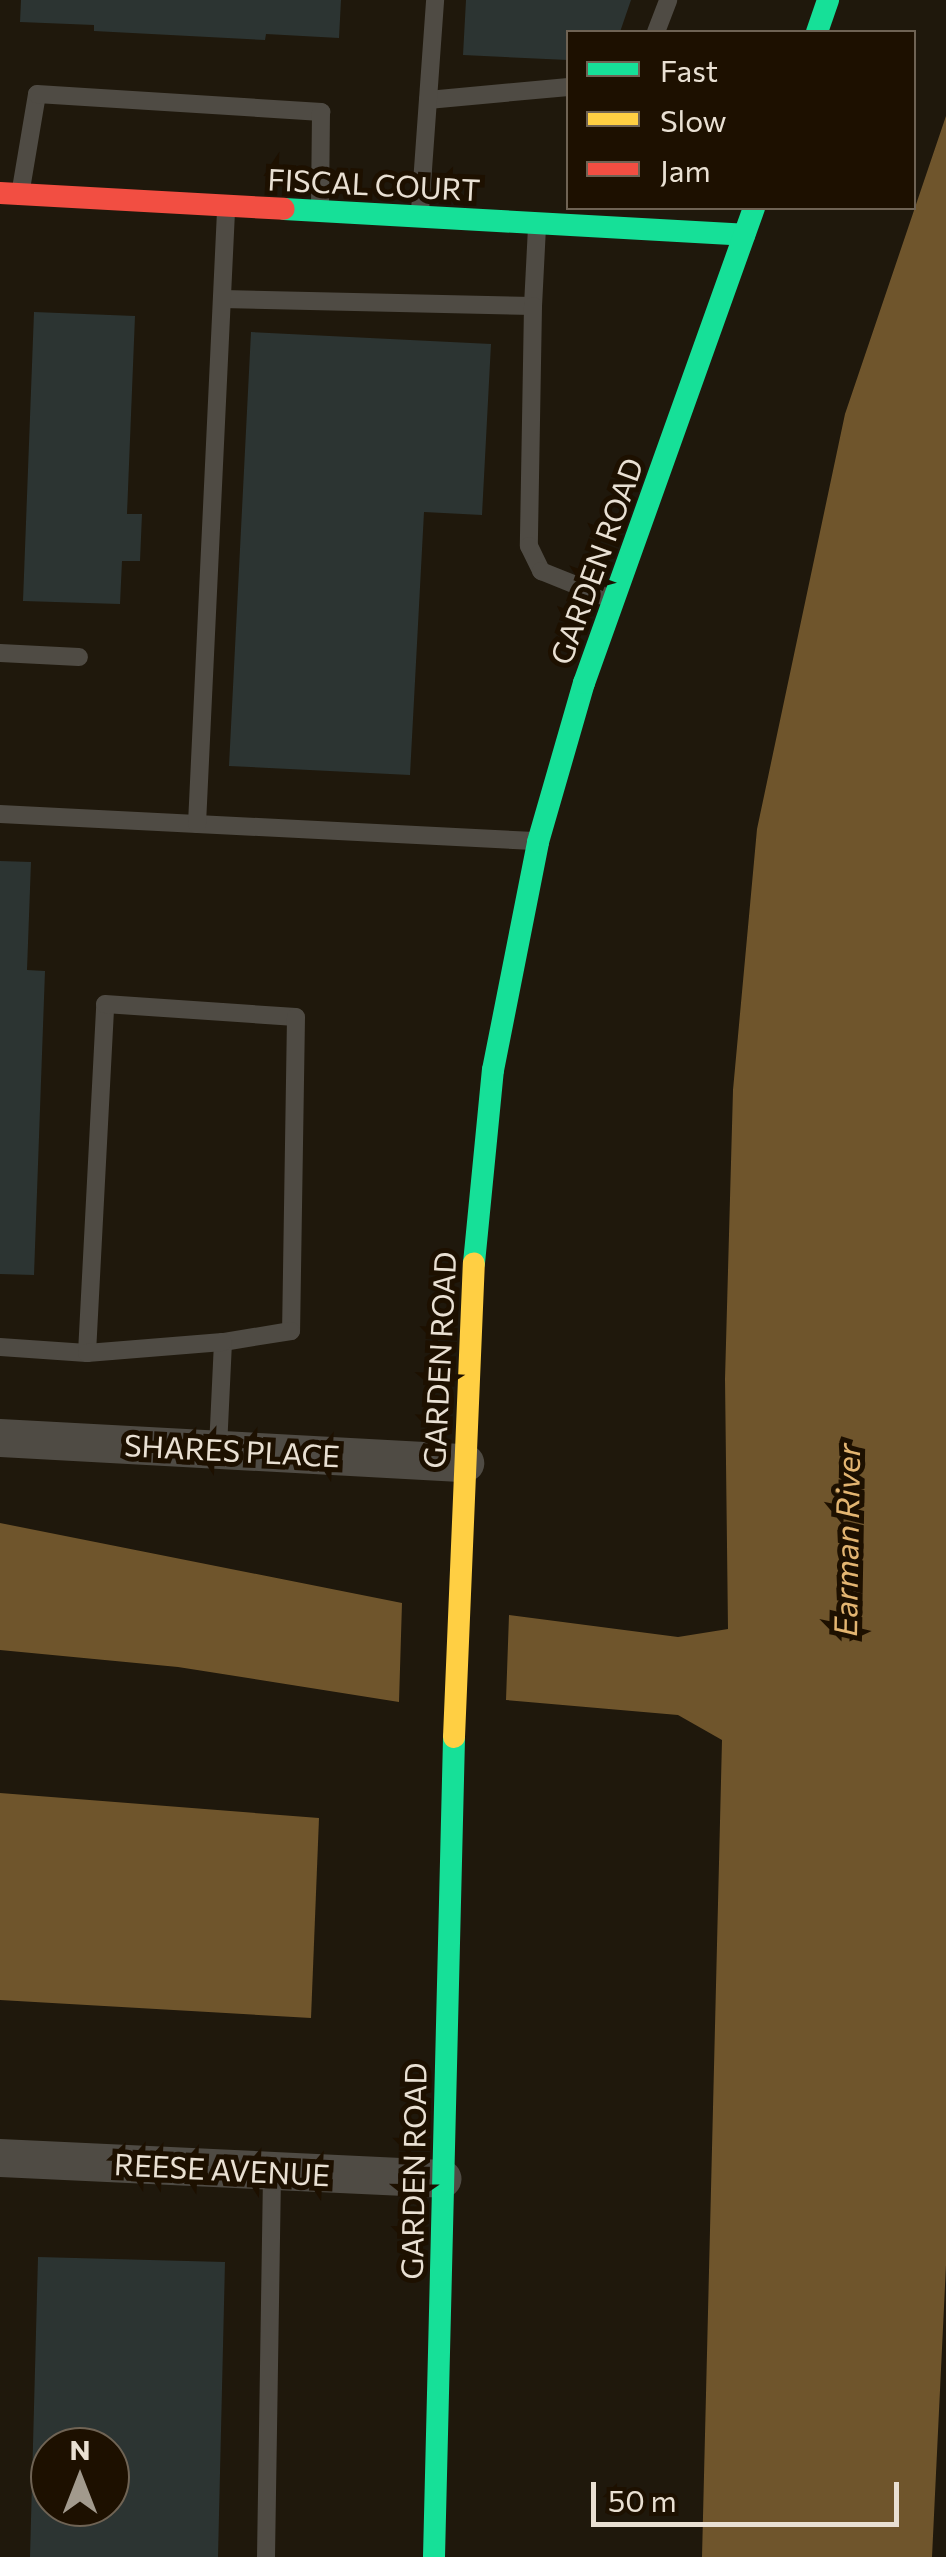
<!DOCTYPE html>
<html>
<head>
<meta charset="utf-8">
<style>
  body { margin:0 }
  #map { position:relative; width:946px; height:2557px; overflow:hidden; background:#1f180c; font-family:Commissioner,sans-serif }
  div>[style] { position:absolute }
  .water>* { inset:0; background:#6f552c }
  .building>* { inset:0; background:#2c3432 }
  .lane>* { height:18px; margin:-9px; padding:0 9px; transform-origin:9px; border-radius:9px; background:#4f4b44 }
  .street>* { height:38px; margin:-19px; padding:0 19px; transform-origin:19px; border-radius:19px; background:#4f4b44 }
  .fast>* { height:22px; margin:-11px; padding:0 11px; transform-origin:11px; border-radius:11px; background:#16e098 }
  .slow>* { height:22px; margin:-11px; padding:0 11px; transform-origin:11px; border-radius:11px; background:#ffcf43 }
  .jam>* { height:22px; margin:-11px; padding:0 11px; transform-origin:11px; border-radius:11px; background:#f24e42 }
  span { translate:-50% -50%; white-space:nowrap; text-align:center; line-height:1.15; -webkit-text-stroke:10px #1d1000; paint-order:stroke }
  .street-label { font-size:30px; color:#e9e0d3 }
  .water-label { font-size:32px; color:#e3b571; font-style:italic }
  .legend { position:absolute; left:566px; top:30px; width:350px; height:180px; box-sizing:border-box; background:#1d1000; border:2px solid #6f6354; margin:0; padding:12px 18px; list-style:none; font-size:30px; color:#e9e0d3 }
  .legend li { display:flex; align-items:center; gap:20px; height:50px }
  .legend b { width:50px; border:2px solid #6f6354 }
  .north { position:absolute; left:30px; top:2427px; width:100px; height:100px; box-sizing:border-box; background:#1d1000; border:2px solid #6f6354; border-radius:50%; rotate:0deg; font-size:28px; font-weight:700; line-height:40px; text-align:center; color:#e9e0d3 }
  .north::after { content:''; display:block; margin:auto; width:35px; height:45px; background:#a29a8d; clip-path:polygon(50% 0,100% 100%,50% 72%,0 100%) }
  .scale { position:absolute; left:591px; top:2482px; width:308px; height:45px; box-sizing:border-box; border:5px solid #e9e0d3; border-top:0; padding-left:12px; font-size:30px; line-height:35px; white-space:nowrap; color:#e9e0d3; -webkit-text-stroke:8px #1d1000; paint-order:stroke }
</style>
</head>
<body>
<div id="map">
  <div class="water">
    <div style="clip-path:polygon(946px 116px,946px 2265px,932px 2557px,702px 2557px,722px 1740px,678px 1715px,506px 1700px,509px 1615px,678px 1637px,728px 1629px,725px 1379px,733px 1090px,757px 829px,845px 414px)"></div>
    <div style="clip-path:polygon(0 1523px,402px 1603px,399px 1702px,178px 1667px,0 1650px)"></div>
    <div style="clip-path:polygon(0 1793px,319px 1818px,311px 2018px,0 2000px)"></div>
  </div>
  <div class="building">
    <div style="clip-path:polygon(21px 0,341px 0,339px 38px,266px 34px,265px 40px,94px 31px,94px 25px,20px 22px)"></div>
    <div style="clip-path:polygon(466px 0,631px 0,620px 32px,568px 32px,568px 60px,463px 55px)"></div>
    <div style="clip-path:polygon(34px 312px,135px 316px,127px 514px,142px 514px,140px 561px,122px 561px,120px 604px,23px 601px)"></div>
    <div style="clip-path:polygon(251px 332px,491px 344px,482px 515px,424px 512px,410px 775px,229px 766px)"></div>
    <div style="clip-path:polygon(0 861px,31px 862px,27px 970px,45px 971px,34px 1275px,0 1274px)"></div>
    <div style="clip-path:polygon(evenodd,38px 2257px,225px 2262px,218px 2557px,30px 2557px,38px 2257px,50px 2447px,110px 2447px,110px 2507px,50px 2507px,50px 2447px)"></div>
  </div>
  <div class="lane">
    <div style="left:656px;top:32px;width:34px;rotate:-69deg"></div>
    <div style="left:428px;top:100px;width:141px;rotate:-5.3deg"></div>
    <div style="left:21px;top:189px;width:96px;rotate:-80.4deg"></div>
    <div style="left:37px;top:94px;width:285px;rotate:3.6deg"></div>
    <div style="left:321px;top:112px;width:93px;rotate:90.6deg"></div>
    <div style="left:420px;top:211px;width:212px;rotate:-85.9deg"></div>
    <div style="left:222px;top:299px;width:311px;rotate:1.3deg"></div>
    <div style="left:533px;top:306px;width:78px;rotate:-87.1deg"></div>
    <div style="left:533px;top:306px;width:240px;rotate:91deg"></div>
    <div style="left:529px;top:546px;width:28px;rotate:64deg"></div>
    <div style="left:541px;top:571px;width:72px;rotate:21.9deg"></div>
    <div style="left:0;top:653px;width:79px;rotate:2.9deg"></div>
    <div style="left:0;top:814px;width:535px;rotate:2.89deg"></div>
    <div style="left:197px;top:824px;width:613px;rotate:-87.29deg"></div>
    <div style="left:0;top:1347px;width:87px;rotate:3.9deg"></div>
    <div style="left:87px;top:1353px;width:349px;rotate:-87deg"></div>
    <div style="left:105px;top:1004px;width:191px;rotate:3.9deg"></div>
    <div style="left:296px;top:1017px;width:314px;rotate:90.9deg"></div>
    <div style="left:291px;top:1331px;width:69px;rotate:170.8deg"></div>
    <div style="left:223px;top:1342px;width:108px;rotate:92.7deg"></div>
    <div style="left:87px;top:1353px;width:136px;rotate:-4.6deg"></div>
    <div style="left:266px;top:2557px;width:386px;rotate:-89.1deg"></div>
  </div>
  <div class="street">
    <div style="left:0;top:1438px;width:466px;rotate:3.1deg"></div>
    <div style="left:0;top:2158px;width:443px;rotate:2.7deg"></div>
  </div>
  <div class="fast">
    <div style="left:817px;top:32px;width:34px;rotate:-71deg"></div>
    <div style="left:284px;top:209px;width:461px;rotate:3.2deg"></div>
    <div style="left:474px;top:1263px;width:194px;rotate:-84.4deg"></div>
    <div style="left:493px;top:1070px;width:232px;rotate:-78.8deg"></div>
    <div style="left:538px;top:842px;width:166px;rotate:-73.9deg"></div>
    <div style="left:584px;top:683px;width:505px;rotate:-70.31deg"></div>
    <div style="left:434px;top:2557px;width:820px;rotate:-88.6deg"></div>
  </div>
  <div class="slow">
    <div style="left:454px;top:1737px;width:474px;rotate:-87.6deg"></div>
  </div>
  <div class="jam">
    <div style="left:0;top:193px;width:284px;rotate:3.2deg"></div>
  </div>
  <div class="street-label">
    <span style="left:374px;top:184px;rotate:3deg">FISCAL COURT</span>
    <span style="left:596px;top:561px;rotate:-70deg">GARDEN ROAD</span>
    <span style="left:439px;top:1360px;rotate:-87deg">GARDEN ROAD</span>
    <span style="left:232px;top:1450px;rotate:3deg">SHARES PLACE</span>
    <span style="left:222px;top:2169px;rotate:3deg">REESE AVENUE</span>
    <span style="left:413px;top:2171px;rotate:-89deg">GARDEN ROAD</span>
  </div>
  <div class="water-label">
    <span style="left:846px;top:1540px;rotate:-89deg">Earman River</span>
  </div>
  <ul class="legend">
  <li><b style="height:12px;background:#16e098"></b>Fast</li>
  <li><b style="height:12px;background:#ffcf43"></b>Slow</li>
  <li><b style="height:12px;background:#f24e42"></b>Jam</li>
  </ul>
  <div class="north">N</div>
  <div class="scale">50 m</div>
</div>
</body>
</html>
